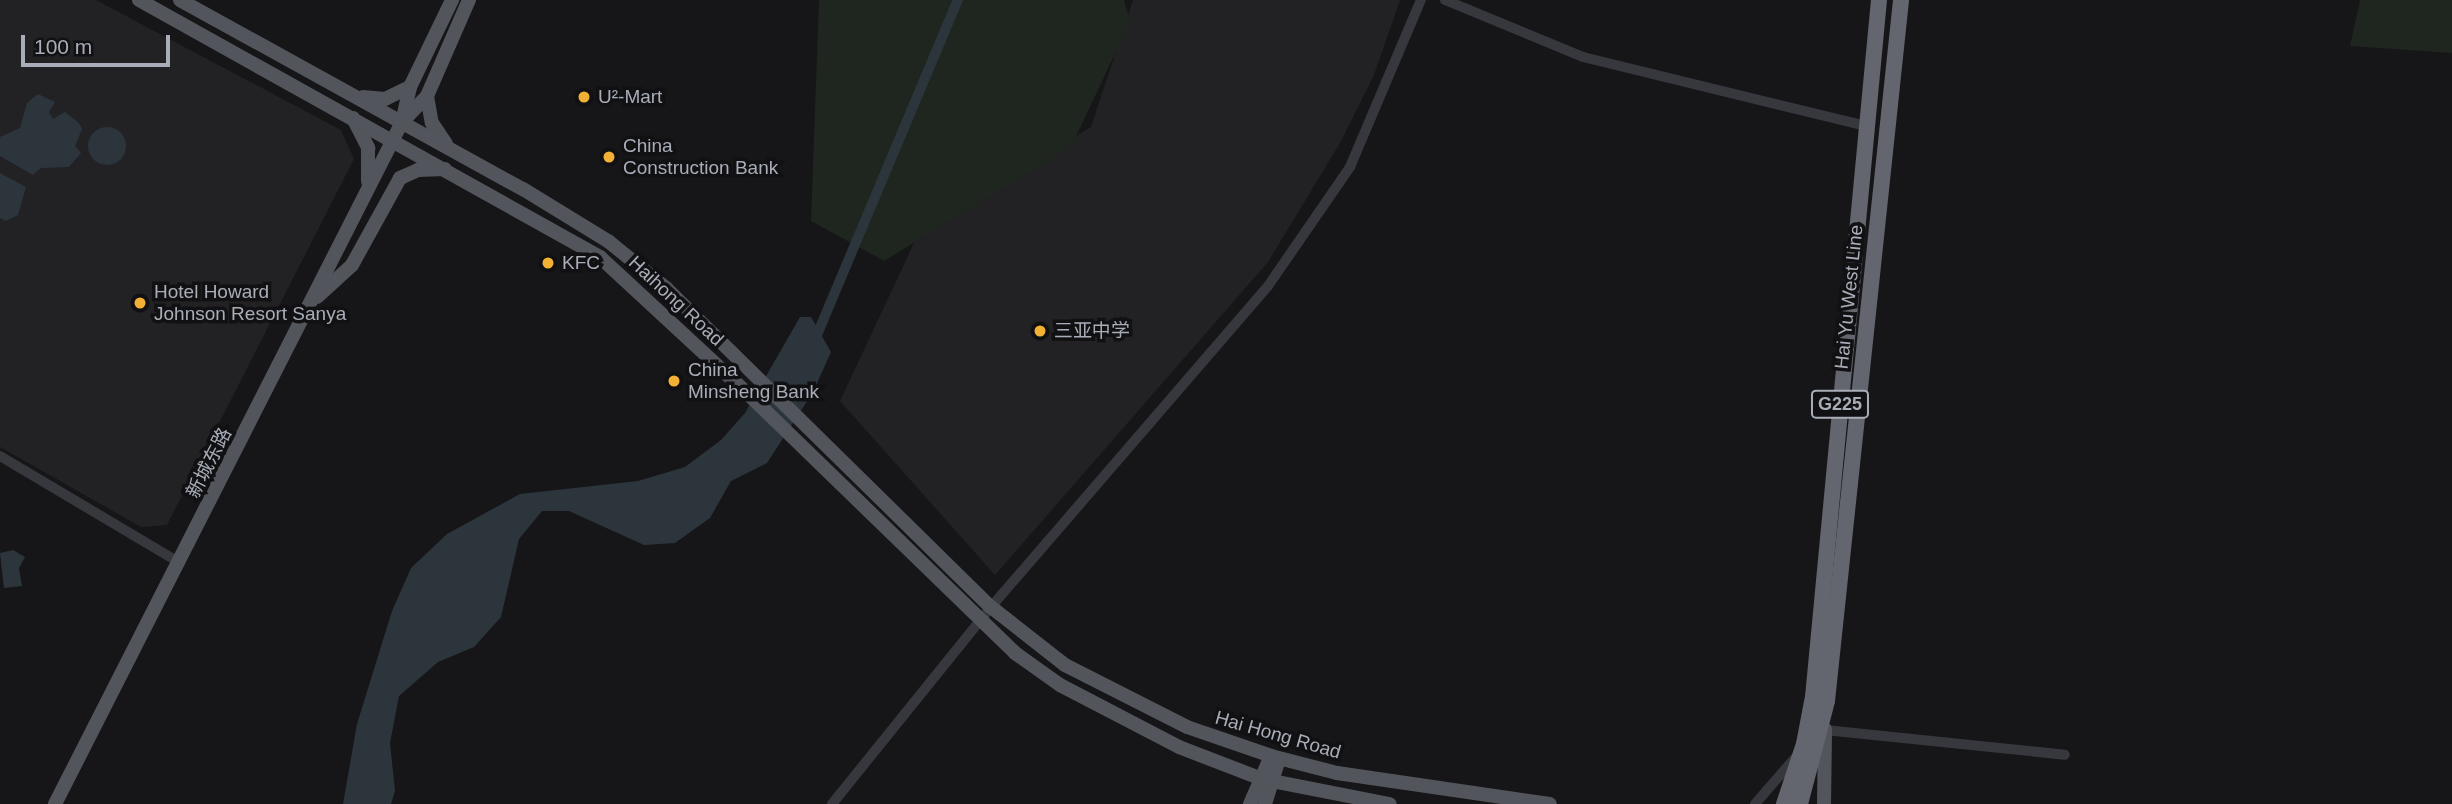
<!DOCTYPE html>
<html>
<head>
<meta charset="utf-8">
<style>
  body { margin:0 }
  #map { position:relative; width:2452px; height:804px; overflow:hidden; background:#161618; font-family:Helvetica,"Noto Sans SC",sans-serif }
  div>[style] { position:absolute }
  .built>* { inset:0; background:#222225 }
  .green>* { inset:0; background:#1e261f }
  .water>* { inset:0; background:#2c353c }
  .round { border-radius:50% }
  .canal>* { height:10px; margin:-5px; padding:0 5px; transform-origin:5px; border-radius:5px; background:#2c353c }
  .minor>* { height:10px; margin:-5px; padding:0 5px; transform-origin:5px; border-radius:5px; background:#37383d }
  .major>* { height:14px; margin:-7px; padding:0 7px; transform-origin:7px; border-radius:7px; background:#53555c }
  .highway>* { height:16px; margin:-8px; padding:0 8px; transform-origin:8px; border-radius:8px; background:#63666e }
  .dots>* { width:19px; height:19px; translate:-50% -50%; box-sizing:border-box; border:4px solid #111113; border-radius:50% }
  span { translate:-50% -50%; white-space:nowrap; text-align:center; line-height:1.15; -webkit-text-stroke:7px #111113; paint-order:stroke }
  .shield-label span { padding:2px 5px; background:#111113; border:2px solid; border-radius:5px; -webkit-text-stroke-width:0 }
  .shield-label { font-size:18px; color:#a8adb8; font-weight:700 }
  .poi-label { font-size:19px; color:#a8adb8 }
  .left { translate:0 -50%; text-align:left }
  .street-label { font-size:19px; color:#a8adb8 }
  .scale { position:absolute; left:21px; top:35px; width:149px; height:32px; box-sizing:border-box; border:4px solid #a8adb8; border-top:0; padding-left:9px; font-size:21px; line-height:24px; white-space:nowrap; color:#a8adb8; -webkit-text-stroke:5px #111113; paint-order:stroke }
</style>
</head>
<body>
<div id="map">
  <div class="built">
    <div style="clip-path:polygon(0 0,96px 0,341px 130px,354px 159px,167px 525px,141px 527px,0 447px)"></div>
    <div style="clip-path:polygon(1133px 0,1400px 0,1374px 75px,1340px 143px,1268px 262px,995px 575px,840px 401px,921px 228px,1091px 127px)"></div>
  </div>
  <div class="green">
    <div style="clip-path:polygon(819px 0,1124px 0,1130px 22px,1071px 147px,884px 261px,811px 221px)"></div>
    <div style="clip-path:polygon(2360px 0,2452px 0,2452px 53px,2350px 46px)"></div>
  </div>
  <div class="water">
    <div style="clip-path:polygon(38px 94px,55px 102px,49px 112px,53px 119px,65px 112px,79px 123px,82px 129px,75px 146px,81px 153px,69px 167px,41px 168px,33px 175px,0 156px,0 137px,20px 128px,27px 103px)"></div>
    <div class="round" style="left:88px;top:127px;width:38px;height:38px"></div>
    <div style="clip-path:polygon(0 173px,26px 187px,18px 215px,6px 221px,0 218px)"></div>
    <div style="clip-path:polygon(800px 317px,811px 317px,831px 352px,813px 392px,767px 463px,731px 481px,710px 518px,675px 543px,644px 545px,569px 511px,542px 511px,519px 539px,501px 617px,474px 647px,438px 662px,399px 696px,390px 743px,395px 791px,391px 804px,343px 804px,357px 724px,392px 611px,411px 568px,447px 534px,520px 494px,638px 481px,685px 467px,721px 440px,745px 413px)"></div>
    <div style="clip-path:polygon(13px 550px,25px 557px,19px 568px,22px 586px,4px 588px,0 553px)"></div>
  </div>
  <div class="canal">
    <div style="left:814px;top:342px;width:371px;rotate:-67.2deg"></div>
  </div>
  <div class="minor">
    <div style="left:1445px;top:0;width:149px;rotate:22.4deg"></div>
    <div style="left:1583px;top:57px;width:290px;rotate:13.7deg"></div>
    <div style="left:0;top:456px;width:209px;rotate:30.7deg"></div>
    <div style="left:1825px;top:730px;width:241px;rotate:5.9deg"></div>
    <div style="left:832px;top:804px;width:253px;rotate:-51.1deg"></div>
    <div style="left:991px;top:607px;width:424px;rotate:-49.2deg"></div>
    <div style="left:1268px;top:286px;width:145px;rotate:-55.4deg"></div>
    <div style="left:1350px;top:167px;width:181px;rotate:-67deg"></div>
    <div style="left:1755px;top:804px;width:61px;rotate:-49deg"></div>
  </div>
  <div class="major">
    <div style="left:139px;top:0;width:528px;rotate:29.14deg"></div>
    <div style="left:600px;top:257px;width:203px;rotate:42.8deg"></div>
    <div style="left:749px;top:395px;width:371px;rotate:44.1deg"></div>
    <div style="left:1015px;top:653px;width:55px;rotate:35.4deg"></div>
    <div style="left:1060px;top:685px;width:134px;rotate:27.5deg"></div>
    <div style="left:1179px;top:747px;width:89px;rotate:21.1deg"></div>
    <div style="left:1262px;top:779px;width:130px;rotate:11.1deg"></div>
    <div style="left:180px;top:0;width:392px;rotate:28.9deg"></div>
    <div style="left:523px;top:189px;width:100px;rotate:31.5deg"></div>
    <div style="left:608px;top:241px;width:75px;rotate:39deg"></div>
    <div style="left:666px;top:288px;width:455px;rotate:44.5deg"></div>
    <div style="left:991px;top:607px;width:94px;rotate:38.1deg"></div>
    <div style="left:1065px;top:665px;width:137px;rotate:26.9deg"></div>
    <div style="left:1187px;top:727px;width:89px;rotate:19deg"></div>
    <div style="left:1271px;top:756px;width:68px;rotate:14.4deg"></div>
    <div style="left:1337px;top:773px;width:215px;rotate:8.3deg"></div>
    <div style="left:427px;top:96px;width:27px;rotate:80deg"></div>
    <div style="left:432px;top:123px;width:25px;rotate:56deg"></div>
    <div style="left:363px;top:97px;width:22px;rotate:5deg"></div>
    <div style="left:385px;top:99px;width:28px;rotate:-26deg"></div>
    <div style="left:353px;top:118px;width:34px;rotate:63deg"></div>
    <div style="left:368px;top:148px;width:33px;rotate:90deg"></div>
    <div style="left:403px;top:121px;width:35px;rotate:-46deg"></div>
    <div style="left:427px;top:96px;width:105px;rotate:-66.4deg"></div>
    <div style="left:317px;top:297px;width:47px;rotate:-42.4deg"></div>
    <div style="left:352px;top:265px;width:99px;rotate:-61.1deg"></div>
    <div style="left:400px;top:178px;width:20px;rotate:-24deg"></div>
    <div style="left:418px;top:170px;width:27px;rotate:-2deg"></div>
    <div style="left:55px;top:804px;width:765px;rotate:-63.03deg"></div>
    <div style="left:402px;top:122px;width:36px;rotate:-77deg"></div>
    <div style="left:410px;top:87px;width:97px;rotate:-64.2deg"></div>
    <div style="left:1250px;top:804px;width:52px;rotate:-66.4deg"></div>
    <div style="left:1265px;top:804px;width:47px;rotate:-72.7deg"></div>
    <div style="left:1824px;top:804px;width:75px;rotate:-89.2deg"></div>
  </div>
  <div class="highway">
    <div style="left:1784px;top:804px;width:63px;rotate:-71.6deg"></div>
    <div style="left:1804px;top:744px;width:48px;rotate:-79.2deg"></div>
    <div style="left:1813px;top:697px;width:700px;rotate:-84.59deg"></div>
    <div style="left:1800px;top:804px;width:106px;rotate:-75.3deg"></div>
    <div style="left:1827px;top:701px;width:705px;rotate:-83.97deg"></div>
  </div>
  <div class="dots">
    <div style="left:584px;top:97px;background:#f2b134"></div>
    <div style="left:609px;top:157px;background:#f2b134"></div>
    <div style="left:548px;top:263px;background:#f2b134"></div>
    <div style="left:140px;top:303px;background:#f2b134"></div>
    <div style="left:1040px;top:331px;background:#f2b134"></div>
    <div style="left:674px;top:381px;background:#f2b134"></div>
  </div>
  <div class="shield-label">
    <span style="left:1840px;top:404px">G225</span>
  </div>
  <div class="poi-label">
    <span class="left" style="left:598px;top:97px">U²-Mart</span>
    <span class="left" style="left:623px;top:157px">China<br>Construction Bank</span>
    <span class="left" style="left:562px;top:263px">KFC</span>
    <span class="left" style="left:154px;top:303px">Hotel Howard<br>Johnson Resort Sanya</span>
    <span class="left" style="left:1054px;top:331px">三亚中学</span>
    <span class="left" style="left:688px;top:381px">China<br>Minsheng Bank</span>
  </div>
  <div class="street-label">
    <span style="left:1849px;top:297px;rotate:-84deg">Hai Yu West Line</span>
    <span style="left:676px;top:301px;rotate:43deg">Haihong Road</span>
    <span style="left:209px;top:463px;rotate:-63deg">新城东路</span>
    <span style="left:1278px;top:735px;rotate:16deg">Hai Hong Road</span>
  </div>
  <div class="scale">100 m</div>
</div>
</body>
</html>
